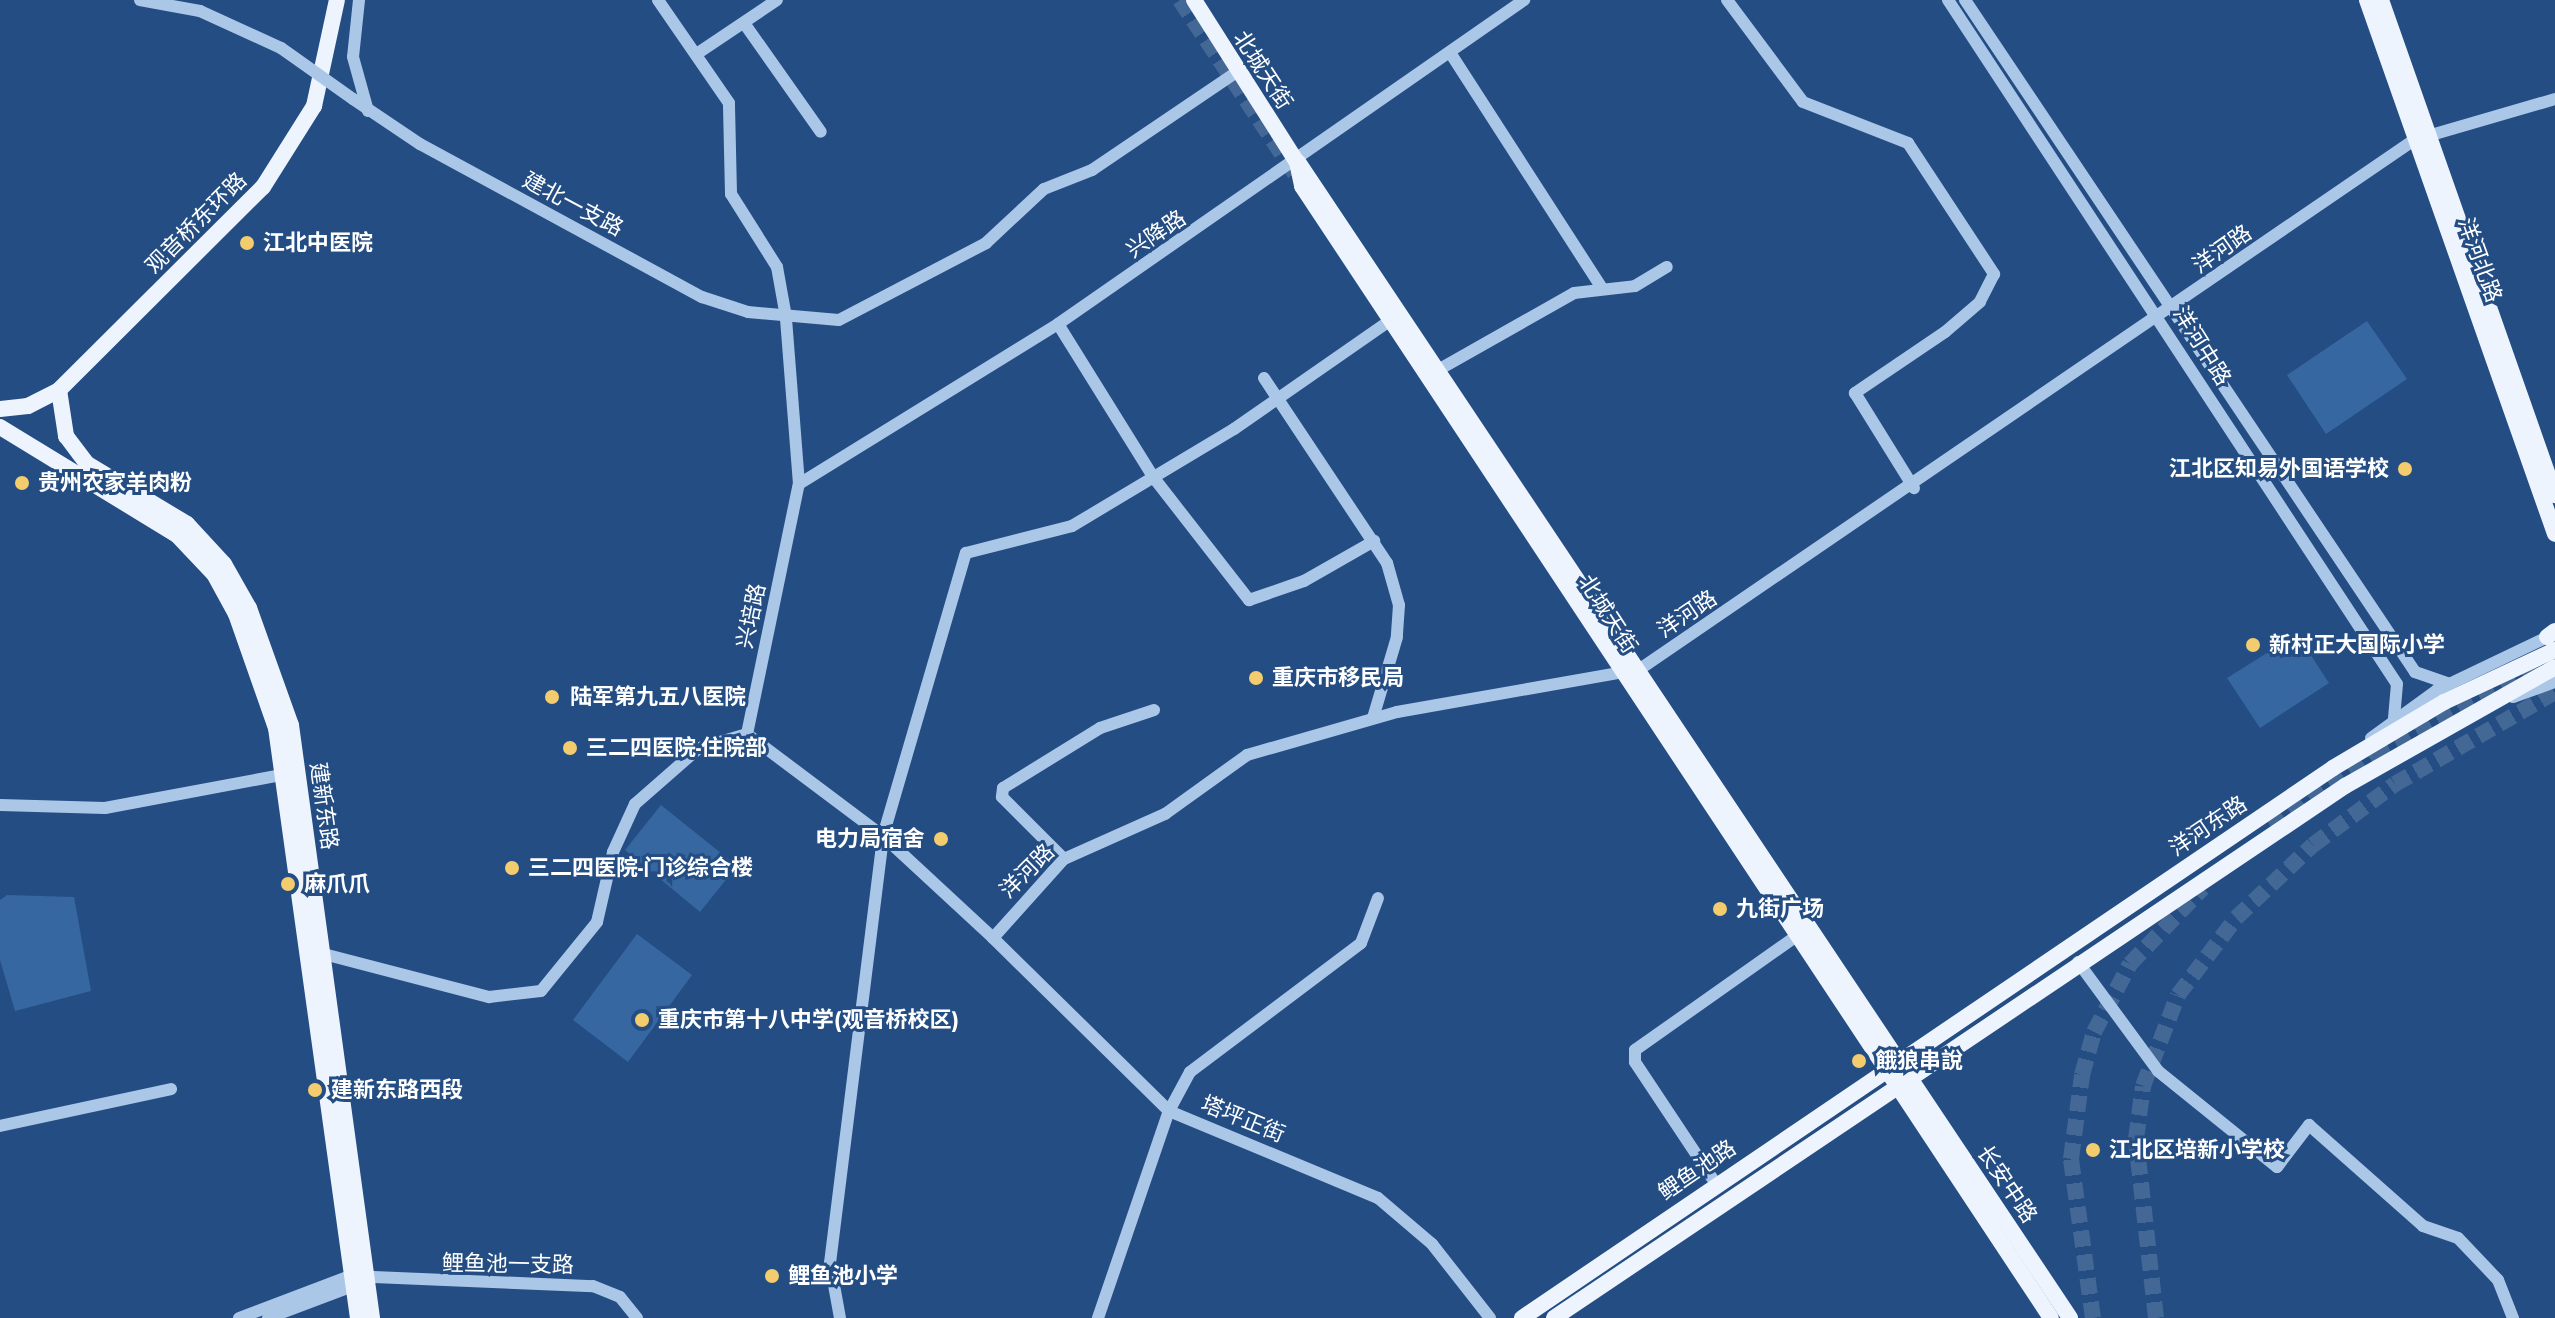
<!DOCTYPE html>
<html>
<head>
<meta charset="utf-8">
<style>
  body { margin:0 }
  #map { position:relative; width:2555px; height:1318px; overflow:hidden; background:#234d83; font-family:Jost,"Noto Sans SC",sans-serif }
  div>[style] { position:absolute }
  .green>* { inset:0; background:#3767a0 }
  .major-tunnel>* { height:16px; margin-top:-8px; transform-origin:0; background:repeating-linear-gradient(90deg,#446896 0 16px,transparent 0 24px) }
  .minor>* { height:12px; margin:-6px; padding:0 6px; transform-origin:6px; border-radius:6px; background:#abc7e8 }
  .major>* { height:16px; margin:-8px; padding:0 8px; transform-origin:8px; border-radius:8px; background:#eef4fe }
  .minor-bridge>* { height:12px; margin:-6px; padding:0 6px; transform-origin:6px; border-radius:6px; background:#abc7e8 }
  .dots>* { width:22px; height:22px; translate:-50% -50%; box-sizing:border-box; border:4px solid #234d83; border-radius:50% }
  span { translate:-50% -50%; white-space:nowrap; text-align:center; line-height:1.15; -webkit-text-stroke:6px #234d83; paint-order:stroke }
  .street-label { font-size:22px; color:#fff }
  .poi-label { font-size:22px; color:#fff; font-weight:700 }
  .left { translate:0 -50%; text-align:left }
  .right { translate:-100% -50%; text-align:right }
</style>
</head>
<body>
<div id="map">
  <div class="green">
    <div style="clip-path:polygon(2367px 321px,2407px 379px,2326px 434px,2287px 375px)"></div>
    <div style="clip-path:polygon(2297px 634px,2329px 683px,2260px 728px,2227px 678px)"></div>
    <div style="clip-path:polygon(661px 805px,737px 866px,700px 912px,625px 850px)"></div>
    <div style="clip-path:polygon(7px 895px,74px 897px,91px 991px,15px 1011px,0 960px,0 900px)"></div>
    <div style="clip-path:polygon(637px 934px,692px 975px,628px 1062px,573px 1020px)"></div>
  </div>
  <div class="major-tunnel">
    <div style="left:1180px;top:0;width:210px;rotate:56.5deg"></div>
    <div style="left:2272px;top:828px;width:126px;rotate:-36deg"></div>
    <div style="left:2374px;top:754px;width:203px;rotate:-27.6deg"></div>
    <div style="left:2093px;top:1318px;width:161px;rotate:-97.9deg"></div>
    <div style="left:2071px;top:1159px;width:85px;rotate:-82.5deg"></div>
    <div style="left:2082px;top:1075px;width:45px;rotate:-74.4deg"></div>
    <div style="left:2094px;top:1032px;width:77px;rotate:-62.1deg"></div>
    <div style="left:2130px;top:964px;width:105px;rotate:-46.2deg"></div>
    <div style="left:2156px;top:1318px;width:180px;rotate:-96.4deg"></div>
    <div style="left:2136px;top:1139px;width:53px;rotate:-82.5deg"></div>
    <div style="left:2143px;top:1086px;width:97px;rotate:-69deg"></div>
    <div style="left:2178px;top:995px;width:96px;rotate:-53deg"></div>
    <div style="left:2236px;top:918px;width:106px;rotate:-43.5deg"></div>
    <div style="left:2313px;top:845px;width:102px;rotate:-36.6deg"></div>
    <div style="left:2395px;top:784px;width:185px;rotate:-29.9deg"></div>
  </div>
  <div class="minor">
    <div style="left:140px;top:0;width:61px;rotate:10.4deg"></div>
    <div style="left:200px;top:11px;width:89px;rotate:24.6deg"></div>
    <div style="left:359px;top:0;width:57px;rotate:96deg"></div>
    <div style="left:353px;top:57px;width:56px;rotate:74.5deg"></div>
    <div style="left:1727px;top:0;width:127px;rotate:53.3deg"></div>
    <div style="left:1803px;top:102px;width:113px;rotate:21.3deg"></div>
    <div style="left:1908px;top:143px;width:157px;rotate:56.7deg"></div>
    <div style="left:1994px;top:274px;width:31px;rotate:117deg"></div>
    <div style="left:1980px;top:302px;width:46px;rotate:139.4deg"></div>
    <div style="left:1945px;top:332px;width:109px;rotate:145.9deg"></div>
    <div style="left:1855px;top:393px;width:112px;rotate:58.2deg"></div>
    <div style="left:1948px;top:0;width:818px;rotate:56.72deg"></div>
    <div style="left:2397px;top:684px;width:36px;rotate:95deg"></div>
    <div style="left:1965px;top:0;width:809px;rotate:56.19deg"></div>
    <div style="left:2415px;top:672px;width:36px;rotate:19deg"></div>
    <div style="left:744px;top:23px;width:133px;rotate:54.8deg"></div>
    <div style="left:698px;top:53px;width:95px;rotate:-33.9deg"></div>
    <div style="left:1451px;top:54px;width:277px;rotate:57.2deg"></div>
    <div style="left:353px;top:99px;width:81px;rotate:33.9deg"></div>
    <div style="left:420px;top:144px;width:321px;rotate:28.5deg"></div>
    <div style="left:702px;top:297px;width:48px;rotate:18.1deg"></div>
    <div style="left:748px;top:312px;width:91px;rotate:5deg"></div>
    <div style="left:839px;top:320px;width:166px;rotate:-27.6deg"></div>
    <div style="left:986px;top:243px;width:79px;rotate:-43deg"></div>
    <div style="left:1044px;top:189px;width:52px;rotate:-21.6deg"></div>
    <div style="left:1092px;top:170px;width:175px;rotate:-34.1deg"></div>
    <div style="left:1058px;top:324px;width:181px;rotate:58.1deg"></div>
    <div style="left:1154px;top:478px;width:155px;rotate:52.1deg"></div>
    <div style="left:1249px;top:600px;width:58px;rotate:-19.1deg"></div>
    <div style="left:1304px;top:581px;width:81px;rotate:-29.7deg"></div>
    <div style="left:1431px;top:374px;width:164px;rotate:-29.5deg"></div>
    <div style="left:1574px;top:293px;width:61px;rotate:-6.5deg"></div>
    <div style="left:1635px;top:286px;width:37px;rotate:-31deg"></div>
    <div style="left:1264px;top:378px;width:222px;rotate:56.4deg"></div>
    <div style="left:1387px;top:563px;width:44px;rotate:74.1deg"></div>
    <div style="left:1399px;top:605px;width:32px;rotate:94deg"></div>
    <div style="left:1397px;top:637px;width:84px;rotate:106.5deg"></div>
    <div style="left:799px;top:484px;width:304px;rotate:-31.7deg"></div>
    <div style="left:1058px;top:324px;width:568px;rotate:-34.81deg"></div>
    <div style="left:2513px;top:697px;width:45px;rotate:-19.7deg"></div>
    <div style="left:747px;top:734px;width:170px;rotate:36.9deg"></div>
    <div style="left:883px;top:836px;width:150px;rotate:42.8deg"></div>
    <div style="left:993px;top:938px;width:106px;rotate:-48.1deg"></div>
    <div style="left:1064px;top:859px;width:111px;rotate:-24deg"></div>
    <div style="left:1165px;top:814px;width:101px;rotate:-35.7deg"></div>
    <div style="left:1247px;top:755px;width:156px;rotate:-16deg"></div>
    <div style="left:1397px;top:712px;width:247px;rotate:-10deg"></div>
    <div style="left:1640px;top:669px;width:938px;rotate:-34.35deg"></div>
    <div style="left:2414px;top:140px;width:147px;rotate:-16.2deg"></div>
    <div style="left:2371px;top:738px;width:82px;rotate:-36deg"></div>
    <div style="left:2437px;top:690px;width:127px;rotate:-25.6deg"></div>
    <div style="left:0;top:805px;width:105px;rotate:1.6deg"></div>
    <div style="left:105px;top:808px;width:180px;rotate:-10.6deg"></div>
    <div style="left:1064px;top:859px;width:88px;rotate:-135deg"></div>
    <div style="left:1002px;top:797px;width:9px;rotate:-84deg"></div>
    <div style="left:1003px;top:788px;width:114px;rotate:-31.7deg"></div>
    <div style="left:1100px;top:728px;width:57px;rotate:-18.4deg"></div>
    <div style="left:993px;top:938px;width:247px;rotate:44.5deg"></div>
    <div style="left:1169px;top:1111px;width:226px;rotate:22.6deg"></div>
    <div style="left:1378px;top:1198px;width:71px;rotate:40.4deg"></div>
    <div style="left:1432px;top:1244px;width:94px;rotate:51.9deg"></div>
    <div style="left:316px;top:952px;width:179px;rotate:14.6deg"></div>
    <div style="left:489px;top:997px;width:52px;rotate:-6.6deg"></div>
    <div style="left:541px;top:991px;width:89px;rotate:-50.9deg"></div>
    <div style="left:597px;top:922px;width:72px;rotate:-77.1deg"></div>
    <div style="left:613px;top:852px;width:53px;rotate:-65.4deg"></div>
    <div style="left:635px;top:804px;width:85px;rotate:-41.2deg"></div>
    <div style="left:699px;top:748px;width:50px;rotate:-16.3deg"></div>
    <div style="left:747px;top:734px;width:255px;rotate:-78.3deg"></div>
    <div style="left:799px;top:484px;width:168px;rotate:-94.5deg"></div>
    <div style="left:786px;top:317px;width:51px;rotate:-100.2deg"></div>
    <div style="left:777px;top:267px;width:86px;rotate:-122.2deg"></div>
    <div style="left:731px;top:194px;width:91px;rotate:-91.3deg"></div>
    <div style="left:729px;top:103px;width:125px;rotate:-124.6deg"></div>
    <div style="left:2078px;top:962px;width:135px;rotate:53.7deg"></div>
    <div style="left:2158px;top:1071px;width:153px;rotate:38.9deg"></div>
    <div style="left:2277px;top:1167px;width:53px;rotate:-52.7deg"></div>
    <div style="left:2309px;top:1125px;width:152px;rotate:41.5deg"></div>
    <div style="left:2423px;top:1226px;width:37px;rotate:19deg"></div>
    <div style="left:2458px;top:1238px;width:58px;rotate:46.4deg"></div>
    <div style="left:2498px;top:1280px;width:41px;rotate:68.5deg"></div>
    <div style="left:0;top:1126px;width:175px;rotate:-12.2deg"></div>
    <div style="left:1716px;top:1184px;width:146px;rotate:-123.6deg"></div>
    <div style="left:1635px;top:1062px;width:12px;rotate:-90deg"></div>
    <div style="left:1635px;top:1050px;width:207px;rotate:-35.2deg"></div>
    <div style="left:239px;top:1318px;width:119px;rotate:-20.7deg"></div>
    <div style="left:350px;top:1276px;width:243px;rotate:2.4deg"></div>
    <div style="left:593px;top:1286px;width:29px;rotate:22deg"></div>
    <div style="left:620px;top:1297px;width:27px;rotate:51deg"></div>
    <div style="left:268px;top:1318px;width:96px;rotate:-20.7deg"></div>
    <div style="left:840px;top:1318px;width:56px;rotate:-100.3deg"></div>
    <div style="left:830px;top:1263px;width:430px;rotate:-82.9deg"></div>
    <div style="left:883px;top:836px;width:295px;rotate:-73.7deg"></div>
    <div style="left:966px;top:553px;width:109px;rotate:-14.3deg"></div>
    <div style="left:1072px;top:526px;width:189px;rotate:-30.9deg"></div>
    <div style="left:1234px;top:429px;width:196px;rotate:-34.8deg"></div>
    <div style="left:1098px;top:1318px;width:219px;rotate:-71.1deg"></div>
    <div style="left:1169px;top:1111px;width:44px;rotate:-61.7deg"></div>
    <div style="left:1190px;top:1072px;width:214px;rotate:-37deg"></div>
    <div style="left:1361px;top:943px;width:48px;rotate:-69.3deg"></div>
  </div>
  <div class="major">
    <div style="left:1194px;top:0;width:192px;rotate:57.6deg"></div>
    <div style="left:1297px;top:162px;width:25px;rotate:78deg"></div>
    <div style="left:1302px;top:186px;width:1357px;rotate:56.51deg"></div>
    <div style="left:2367px;top:0;width:566px;rotate:70.6deg"></div>
    <div style="left:2381px;top:0;width:525px;rotate:70.63deg"></div>
    <div style="left:1298px;top:162px;width:1390px;rotate:56.26deg"></div>
    <div style="left:59px;top:390px;width:47px;rotate:81.3deg"></div>
    <div style="left:66px;top:436px;width:34px;rotate:53deg"></div>
    <div style="left:86px;top:463px;width:118px;rotate:31.1deg"></div>
    <div style="left:187px;top:524px;width:54px;rotate:47.2deg"></div>
    <div style="left:224px;top:564px;width:51px;rotate:60.4deg"></div>
    <div style="left:249px;top:608px;width:124px;rotate:70.3deg"></div>
    <div style="left:291px;top:725px;width:599px;rotate:82.22deg"></div>
    <div style="left:0;top:409px;width:28px;rotate:-6deg"></div>
    <div style="left:28px;top:406px;width:35px;rotate:-27deg"></div>
    <div style="left:59px;top:390px;width:288px;rotate:-44.9deg"></div>
    <div style="left:263px;top:187px;width:96px;rotate:-57.8deg"></div>
    <div style="left:314px;top:106px;width:108px;rotate:-77.8deg"></div>
    <div style="left:0;top:427px;width:207px;rotate:31.4deg"></div>
    <div style="left:177px;top:535px;width:54px;rotate:46.5deg"></div>
    <div style="left:214px;top:574px;width:46px;rotate:61.2deg"></div>
    <div style="left:236px;top:614px;width:121px;rotate:70.7deg"></div>
    <div style="left:276px;top:728px;width:596px;rotate:82.09deg"></div>
    <div style="left:2547px;top:637px;width:10px;rotate:-37deg"></div>
    <div style="left:1522px;top:1318px;width:980px;rotate:-34.14deg"></div>
    <div style="left:2333px;top:768px;width:129px;rotate:-30.7deg"></div>
    <div style="left:2444px;top:702px;width:123px;rotate:-25.1deg"></div>
    <div style="left:1554px;top:1318px;width:953px;rotate:-33.92deg"></div>
    <div style="left:2345px;top:786px;width:241px;rotate:-29.5deg"></div>
  </div>
  <div class="minor-bridge">
    <div style="left:281px;top:48px;width:88px;rotate:35.3deg"></div>
  </div>
  <div class="dots">
    <div style="left:247px;top:243px;background:#f3cc6e"></div>
    <div style="left:2405px;top:469px;background:#f3cc6e"></div>
    <div style="left:22px;top:483px;background:#f3cc6e"></div>
    <div style="left:2253px;top:645px;background:#f3cc6e"></div>
    <div style="left:1256px;top:678px;background:#f3cc6e"></div>
    <div style="left:552px;top:697px;background:#f3cc6e"></div>
    <div style="left:570px;top:748px;background:#f3cc6e"></div>
    <div style="left:941px;top:839px;background:#f3cc6e"></div>
    <div style="left:512px;top:868px;background:#f3cc6e"></div>
    <div style="left:288px;top:884px;background:#f3cc6e"></div>
    <div style="left:1720px;top:909px;background:#f3cc6e"></div>
    <div style="left:642px;top:1020px;background:#f3cc6e"></div>
    <div style="left:1859px;top:1061px;background:#f3cc6e"></div>
    <div style="left:315px;top:1090px;background:#f3cc6e"></div>
    <div style="left:2093px;top:1150px;background:#f3cc6e"></div>
    <div style="left:772px;top:1276px;background:#f3cc6e"></div>
  </div>
  <div class="street-label">
    <span style="left:1263px;top:70px;rotate:57deg">北城天街</span>
    <span style="left:573px;top:204px;rotate:28deg">建北一支路</span>
    <span style="left:196px;top:223px;rotate:-45deg">观音桥东环路</span>
    <span style="left:1156px;top:234px;rotate:-34deg">兴降路</span>
    <span style="left:2222px;top:249px;rotate:-35deg">洋河路</span>
    <span style="left:2480px;top:260px;rotate:70deg">洋河北路</span>
    <span style="left:2202px;top:346px;rotate:58deg">洋河中路</span>
    <span style="left:1608px;top:614px;rotate:57deg">北城天街</span>
    <span style="left:1687px;top:614px;rotate:-34deg">洋河路</span>
    <span style="left:751px;top:616px;rotate:-78deg">兴培路</span>
    <span style="left:324px;top:806px;rotate:82deg">建新东路</span>
    <span style="left:2208px;top:826px;rotate:-34deg">洋河东路</span>
    <span style="left:1027px;top:871px;rotate:-45deg">洋河路</span>
    <span style="left:1243px;top:1119px;rotate:22deg">塔坪正街</span>
    <span style="left:1697px;top:1170px;rotate:-34deg">鲤鱼池路</span>
    <span style="left:2007px;top:1184px;rotate:56deg">长安中路</span>
    <span style="left:508px;top:1264px;rotate:1deg">鲤鱼池一支路</span>
  </div>
  <div class="poi-label">
    <span class="left" style="left:263px;top:243px">江北中医院</span>
    <span class="right" style="left:2389px;top:469px">江北区知易外国语学校</span>
    <span class="left" style="left:38px;top:483px">贵州农家羊肉粉</span>
    <span class="left" style="left:2269px;top:645px">新村正大国际小学</span>
    <span class="left" style="left:1272px;top:678px">重庆市移民局</span>
    <span class="left" style="left:570px;top:697px">陆军第九五八医院</span>
    <span class="left" style="left:586px;top:748px">三二四医院-住院部</span>
    <span class="right" style="left:925px;top:839px">电力局宿舍</span>
    <span class="left" style="left:528px;top:868px">三二四医院-门诊综合楼</span>
    <span class="left" style="left:304px;top:884px">麻爪爪</span>
    <span class="left" style="left:1736px;top:909px">九街广场</span>
    <span class="left" style="left:658px;top:1020px">重庆市第十八中学(观音桥校区)</span>
    <span class="left" style="left:1875px;top:1061px">餓狼串說</span>
    <span class="left" style="left:331px;top:1090px">建新东路西段</span>
    <span class="left" style="left:2109px;top:1150px">江北区培新小学校</span>
    <span class="left" style="left:788px;top:1276px">鲤鱼池小学</span>
  </div>
</div>
</body>
</html>
